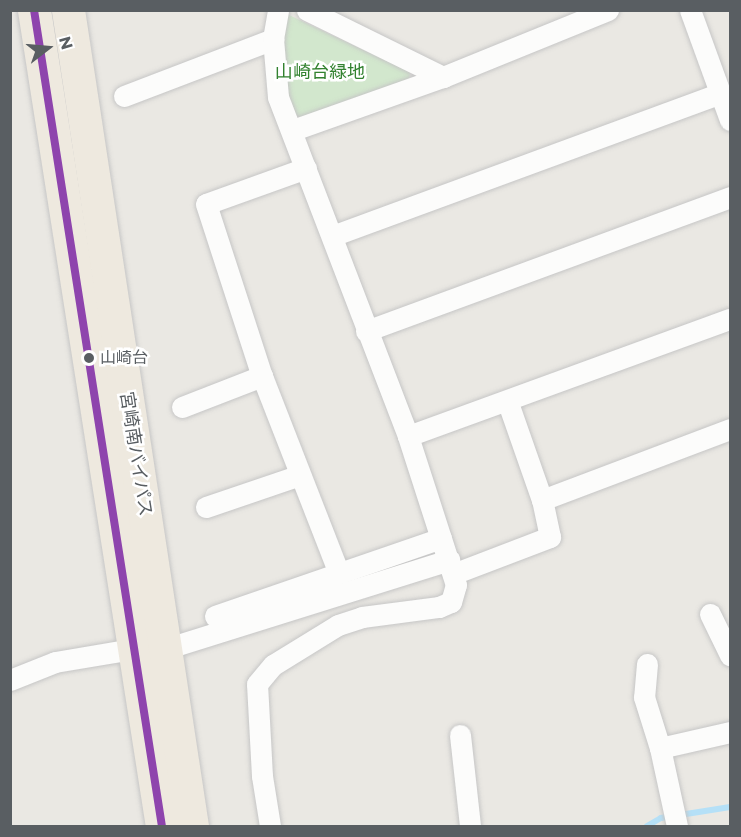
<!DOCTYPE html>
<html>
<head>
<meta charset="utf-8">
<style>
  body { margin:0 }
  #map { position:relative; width:741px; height:837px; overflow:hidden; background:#eae8e3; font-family:Montserrat,"Noto Sans JP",sans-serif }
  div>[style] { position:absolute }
  .green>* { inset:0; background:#d2e7cd }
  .stream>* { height:6px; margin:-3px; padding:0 3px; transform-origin:3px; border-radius:3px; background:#b5e0f7 }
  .roads { filter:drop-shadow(0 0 2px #c6c6c6) drop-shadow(0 0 2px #c6c6c6) }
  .street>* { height:21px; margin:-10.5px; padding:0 10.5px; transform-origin:10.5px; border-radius:10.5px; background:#fcfcfb }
  .highway>* { height:33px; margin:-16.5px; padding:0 16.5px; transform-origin:16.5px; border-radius:16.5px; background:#eee9df }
  .bus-1>* { height:8px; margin:-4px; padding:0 4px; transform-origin:4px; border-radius:4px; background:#8e44ad }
  .dots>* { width:16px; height:16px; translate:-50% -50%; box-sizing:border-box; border:3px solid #fff; border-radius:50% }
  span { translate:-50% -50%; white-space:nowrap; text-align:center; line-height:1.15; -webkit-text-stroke:5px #fff; paint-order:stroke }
  .bus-label { font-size:16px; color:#595e62 }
  .left { translate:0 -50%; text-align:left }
  .park-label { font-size:18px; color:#338230 }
  .street-label { font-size:18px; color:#595e62 }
  .frame { position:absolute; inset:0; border:12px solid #595e62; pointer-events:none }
  .north { position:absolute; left:18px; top:18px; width:60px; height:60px; -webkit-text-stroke:4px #fff; paint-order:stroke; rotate:74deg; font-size:16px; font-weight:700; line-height:24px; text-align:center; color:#595e62 }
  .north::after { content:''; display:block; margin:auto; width:21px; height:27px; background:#595e62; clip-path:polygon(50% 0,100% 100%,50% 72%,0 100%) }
</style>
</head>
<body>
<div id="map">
  <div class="green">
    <div style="clip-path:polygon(289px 15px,410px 72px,409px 82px,306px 120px,289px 112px,281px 22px)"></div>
  </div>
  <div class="stream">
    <div style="left:647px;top:826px;width:16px;rotate:-30deg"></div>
    <div style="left:661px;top:818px;width:70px;rotate:-9.1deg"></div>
  </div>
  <div class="roads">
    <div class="street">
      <div style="left:307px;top:10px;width:152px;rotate:26.2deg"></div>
      <div style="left:690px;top:10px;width:117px;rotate:70deg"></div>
      <div style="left:124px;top:96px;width:160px;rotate:-20.9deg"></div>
      <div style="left:293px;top:130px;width:159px;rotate:-19.5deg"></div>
      <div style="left:443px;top:77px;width:178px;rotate:-22.1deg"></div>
      <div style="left:306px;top:168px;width:106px;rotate:160.2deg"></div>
      <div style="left:206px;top:204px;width:181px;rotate:72deg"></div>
      <div style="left:262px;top:376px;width:209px;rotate:68.7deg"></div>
      <div style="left:332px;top:236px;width:414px;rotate:-20.2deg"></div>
      <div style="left:366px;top:331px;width:388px;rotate:-20.2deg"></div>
      <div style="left:182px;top:407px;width:86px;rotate:-21.2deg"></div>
      <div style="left:408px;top:436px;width:343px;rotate:-20deg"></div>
      <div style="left:542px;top:500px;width:201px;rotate:-20.7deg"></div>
      <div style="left:206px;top:507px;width:99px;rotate:-18.8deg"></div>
      <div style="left:453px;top:574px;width:104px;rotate:-20.9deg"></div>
      <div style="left:550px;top:537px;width:38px;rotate:-102deg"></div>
      <div style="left:542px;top:500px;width:103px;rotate:-109.3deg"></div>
      <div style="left:710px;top:614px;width:46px;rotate:64deg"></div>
      <div style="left:215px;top:616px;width:239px;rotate:-19deg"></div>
      <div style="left:165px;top:649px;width:298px;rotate:-17.4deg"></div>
      <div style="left:647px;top:664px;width:33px;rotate:95deg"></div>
      <div style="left:644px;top:697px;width:53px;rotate:72.6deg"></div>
      <div style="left:660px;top:748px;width:80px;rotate:77.7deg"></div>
      <div style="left:10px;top:680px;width:48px;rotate:-21.8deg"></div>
      <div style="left:55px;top:662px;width:79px;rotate:-9.5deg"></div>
      <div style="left:460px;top:735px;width:92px;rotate:83.7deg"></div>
      <div style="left:660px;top:748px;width:72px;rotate:-12.9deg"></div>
      <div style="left:270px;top:826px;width:51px;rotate:-99.1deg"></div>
      <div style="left:262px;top:776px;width:92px;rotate:-93.1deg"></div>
      <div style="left:257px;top:684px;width:25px;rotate:-50deg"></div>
      <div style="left:273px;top:665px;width:76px;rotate:-31.6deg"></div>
      <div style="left:338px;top:625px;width:25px;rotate:-18deg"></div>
      <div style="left:362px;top:617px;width:78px;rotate:-7.4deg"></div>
      <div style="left:439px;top:607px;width:13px;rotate:-23deg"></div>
      <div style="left:451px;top:602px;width:18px;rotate:-74deg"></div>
      <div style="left:456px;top:585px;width:157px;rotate:-107.9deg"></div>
      <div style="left:408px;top:436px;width:363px;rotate:-111deg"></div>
      <div style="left:278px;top:97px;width:58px;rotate:-94.9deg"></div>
      <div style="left:273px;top:39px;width:29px;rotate:-80deg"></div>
    </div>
    <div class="highway">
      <div style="left:34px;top:10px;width:826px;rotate:81.09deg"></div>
      <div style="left:68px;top:10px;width:825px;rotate:81.36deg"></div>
    </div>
  </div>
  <div class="bus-1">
    <div style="left:34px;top:10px;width:826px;rotate:81.09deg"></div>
  </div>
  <div class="dots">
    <div style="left:89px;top:358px;background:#595e62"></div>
  </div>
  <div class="bus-label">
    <span class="left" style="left:100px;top:358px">山崎台</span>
  </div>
  <div class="park-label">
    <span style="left:320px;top:72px">山崎台緑地</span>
  </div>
  <div class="street-label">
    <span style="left:136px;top:454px;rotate:81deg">宮崎南バイパス</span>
  </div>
  <div class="frame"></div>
  <div class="north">N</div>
</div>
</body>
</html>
